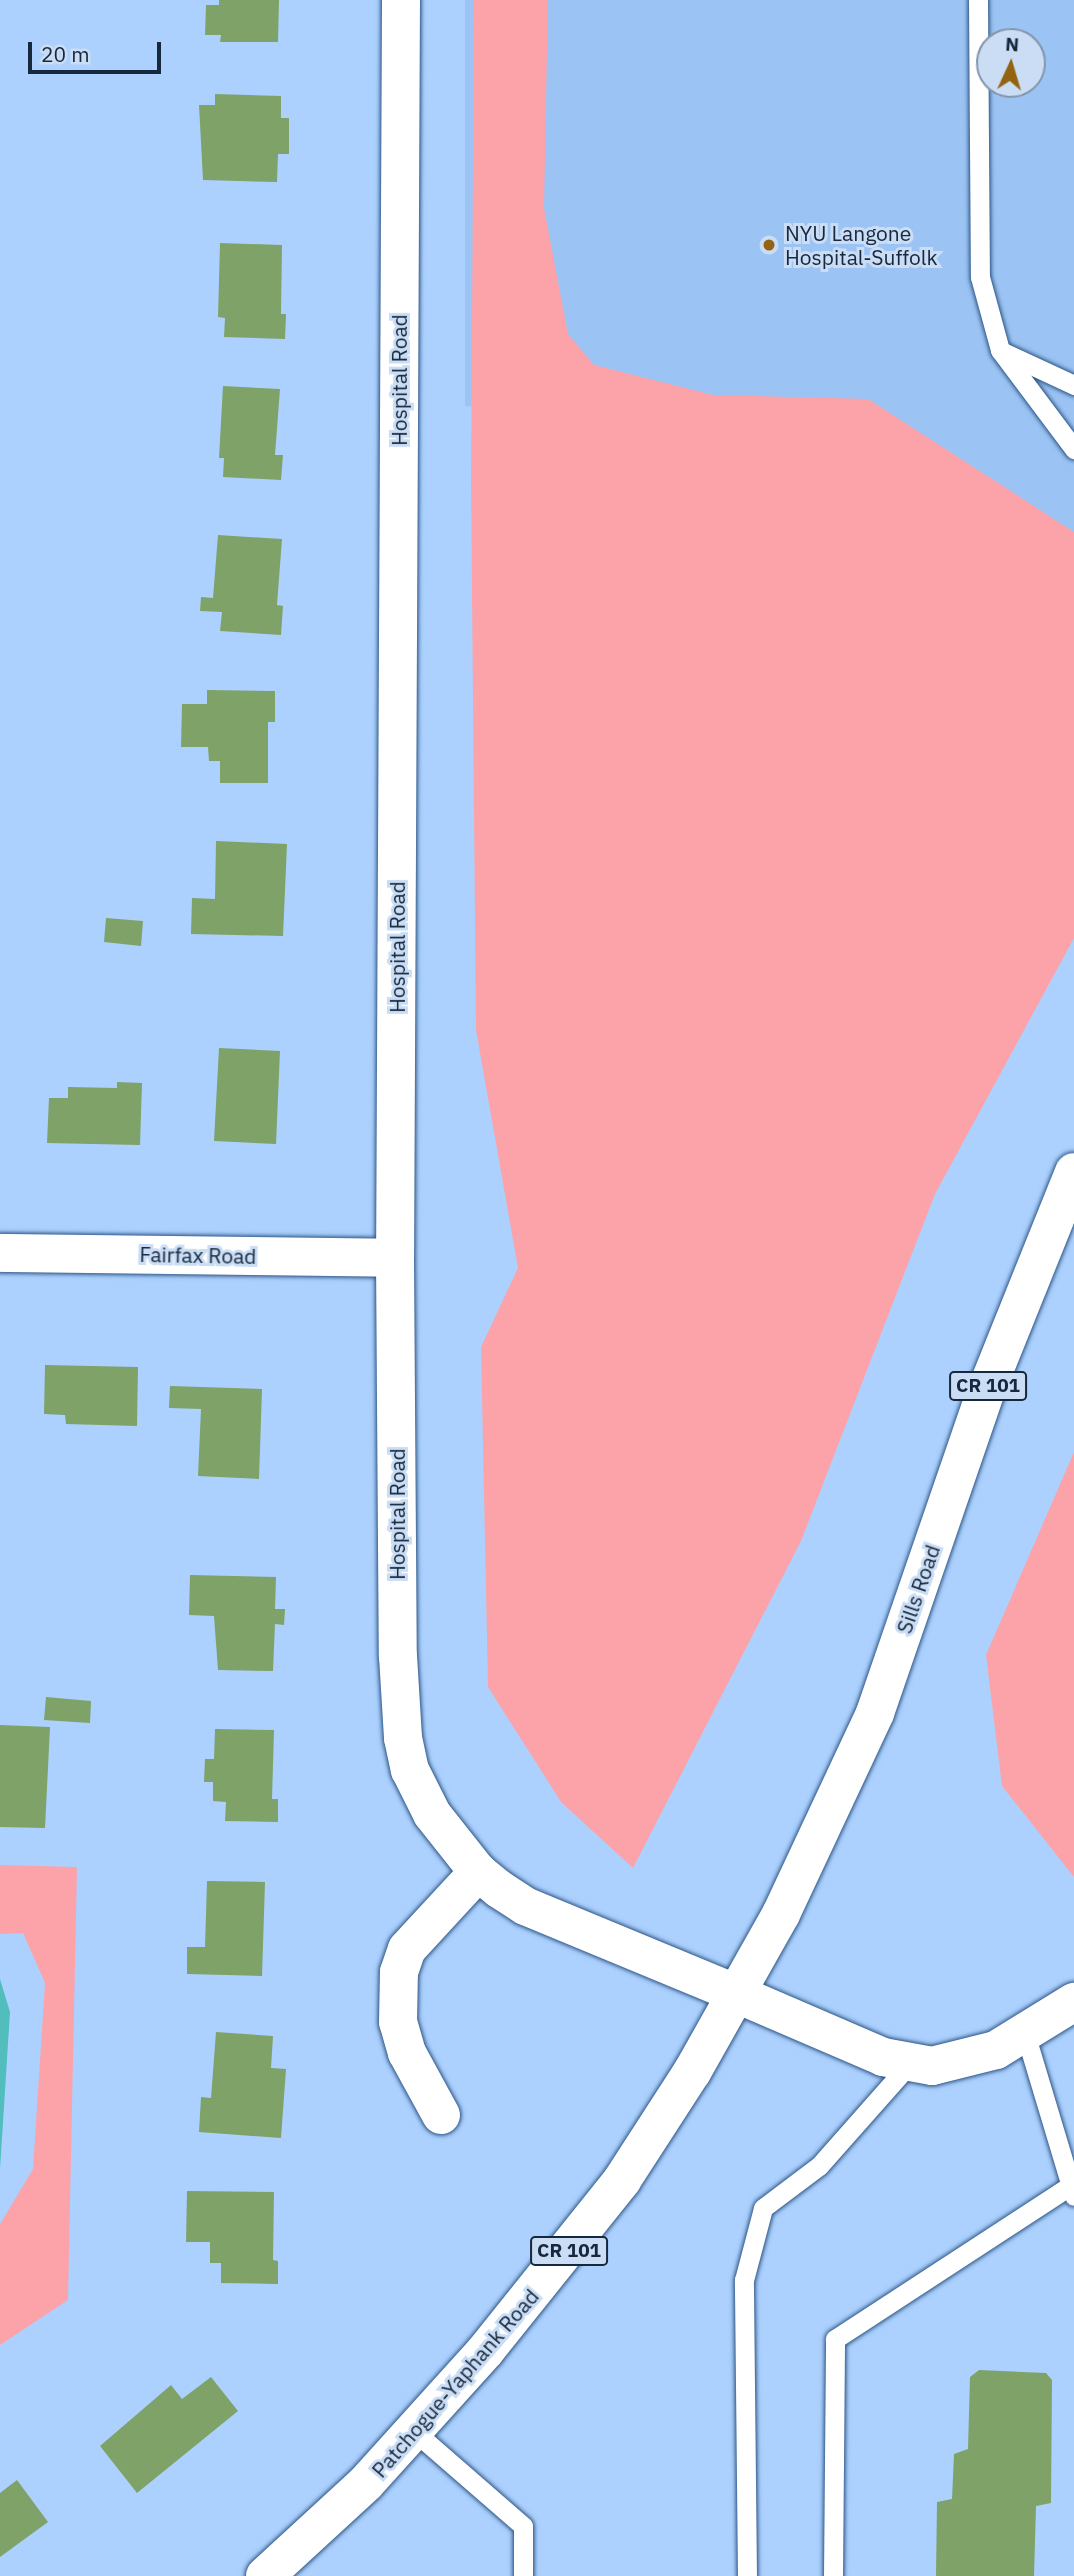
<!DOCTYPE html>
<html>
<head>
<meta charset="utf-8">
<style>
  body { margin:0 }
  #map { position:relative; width:1074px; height:2576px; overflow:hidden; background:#acd1fe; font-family:"IBM Plex Sans",sans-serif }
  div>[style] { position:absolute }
  .built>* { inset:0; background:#9bc4f4 }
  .green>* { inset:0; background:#fca3aa }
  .water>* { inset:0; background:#51bdbc }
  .building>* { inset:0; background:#7ea267 }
  .roads { filter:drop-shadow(0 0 2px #2c5586) drop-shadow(0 0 2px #2c5586) }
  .service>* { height:19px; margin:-9.5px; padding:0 9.5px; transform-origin:9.5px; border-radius:9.5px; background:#fff }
  .minor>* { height:38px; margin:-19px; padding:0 19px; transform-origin:19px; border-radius:19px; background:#fff }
  .tertiary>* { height:38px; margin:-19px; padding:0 19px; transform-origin:19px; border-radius:19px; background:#fff }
  .primary>* { height:38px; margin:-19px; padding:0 19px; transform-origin:19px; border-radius:19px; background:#fff }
  .dots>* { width:19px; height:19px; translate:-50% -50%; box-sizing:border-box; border:4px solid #caddf4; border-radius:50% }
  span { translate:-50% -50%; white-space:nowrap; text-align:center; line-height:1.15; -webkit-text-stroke:6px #caddf4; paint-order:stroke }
  .shield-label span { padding:2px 5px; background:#caddf4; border:2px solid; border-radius:5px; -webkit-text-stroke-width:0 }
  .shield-label { font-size:19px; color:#16283d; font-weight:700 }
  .poi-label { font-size:21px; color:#16283d }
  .left { translate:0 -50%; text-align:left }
  .street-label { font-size:21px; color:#16283d }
  .north { position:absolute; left:976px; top:28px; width:70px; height:70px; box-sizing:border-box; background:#caddf4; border:2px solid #8295ab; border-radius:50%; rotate:4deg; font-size:19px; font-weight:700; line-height:28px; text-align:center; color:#16283d }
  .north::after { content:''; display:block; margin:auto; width:24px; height:32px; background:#936311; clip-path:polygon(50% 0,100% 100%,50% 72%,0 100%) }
  .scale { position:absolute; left:28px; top:42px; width:133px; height:32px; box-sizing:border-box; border:4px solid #16283d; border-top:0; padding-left:9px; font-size:21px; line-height:24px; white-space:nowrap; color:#16283d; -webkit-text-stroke:5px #caddf4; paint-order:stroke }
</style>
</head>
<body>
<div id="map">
  <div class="built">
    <div style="clip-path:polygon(evenodd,465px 0,1074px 0,1074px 578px,869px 427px,465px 406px,465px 0,990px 42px,1032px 42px,1032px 84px,990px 84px,990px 42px)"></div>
  </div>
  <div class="green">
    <div style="clip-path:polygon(474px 0,548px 0,544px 208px,568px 334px,594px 365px,713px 395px,868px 399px,1074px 532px,1074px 938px,935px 1194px,801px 1541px,633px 1868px,561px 1802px,488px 1687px,481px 1347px,518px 1268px,476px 1030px,471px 484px)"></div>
    <div style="clip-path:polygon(1074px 1452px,1074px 1877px,1002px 1786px,986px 1655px)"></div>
    <div style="clip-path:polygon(0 1865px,77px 1867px,68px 2300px,0 2345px,0 2224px,33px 2169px,45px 1983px,23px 1933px,0 1934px)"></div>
  </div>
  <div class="water">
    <div style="clip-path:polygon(0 1979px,10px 2012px,0 2169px)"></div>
  </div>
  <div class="building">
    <div style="clip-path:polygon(219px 0,279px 0,278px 42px,220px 42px,221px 35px,205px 35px,206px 5px,219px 5px)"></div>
    <div style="clip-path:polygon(215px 94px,281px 96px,281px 118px,289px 118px,289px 154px,278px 154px,277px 182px,203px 180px,199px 105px,215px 105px)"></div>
    <div style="clip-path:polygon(220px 243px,282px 245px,281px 314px,286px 314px,285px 339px,224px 337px,225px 318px,218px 317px)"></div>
    <div style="clip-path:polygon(223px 386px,280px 389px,275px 455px,283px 455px,281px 480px,223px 477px,224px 458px,219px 458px)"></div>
    <div style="clip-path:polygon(218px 535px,282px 539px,277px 605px,283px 606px,281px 635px,220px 631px,222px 612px,200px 611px,201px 597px,213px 598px)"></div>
    <div style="clip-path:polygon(207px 690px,275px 691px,275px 722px,268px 722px,268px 783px,220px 783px,220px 761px,209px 761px,208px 747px,181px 747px,182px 704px,207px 704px)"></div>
    <div style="clip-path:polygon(216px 841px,287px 844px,283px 936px,191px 934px,192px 898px,215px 899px)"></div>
    <div style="clip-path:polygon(106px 918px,143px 921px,141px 946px,104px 942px)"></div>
    <div style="clip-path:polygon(219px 1048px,280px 1051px,276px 1144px,214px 1141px)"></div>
    <div style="clip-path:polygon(117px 1082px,142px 1083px,140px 1145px,47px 1143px,49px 1098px,68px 1098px,68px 1087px,117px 1088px)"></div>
    <div style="clip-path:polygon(45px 1365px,138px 1367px,137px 1426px,66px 1424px,65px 1415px,44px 1414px)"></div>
    <div style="clip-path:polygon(170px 1386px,262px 1389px,259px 1479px,198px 1476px,201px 1409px,169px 1408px)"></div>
    <div style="clip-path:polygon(190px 1575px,276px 1577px,275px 1609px,285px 1609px,284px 1625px,275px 1624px,273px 1671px,218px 1670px,214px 1616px,189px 1615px)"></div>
    <div style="clip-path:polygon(46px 1697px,91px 1701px,90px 1723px,44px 1720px)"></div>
    <div style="clip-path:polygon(0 1725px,50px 1727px,45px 1828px,0 1827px)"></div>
    <div style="clip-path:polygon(215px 1729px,274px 1730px,272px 1799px,278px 1799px,278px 1822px,225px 1821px,226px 1802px,213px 1801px,213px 1782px,204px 1782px,205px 1759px,214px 1759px)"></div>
    <div style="clip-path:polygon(207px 1881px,265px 1882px,262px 1976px,187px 1974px,187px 1947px,205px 1947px)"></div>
    <div style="clip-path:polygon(216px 2032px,273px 2036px,271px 2068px,286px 2069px,281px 2138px,199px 2132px,201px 2097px,211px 2098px)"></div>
    <div style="clip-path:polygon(187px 2191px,274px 2192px,273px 2260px,278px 2261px,278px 2284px,221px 2283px,221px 2263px,210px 2263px,210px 2242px,186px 2242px)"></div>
    <div style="clip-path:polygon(979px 2370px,1046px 2373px,1052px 2380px,1051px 2503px,1036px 2506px,1034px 2576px,936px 2576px,937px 2502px,952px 2499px,954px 2454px,968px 2449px,970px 2377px)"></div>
    <div style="clip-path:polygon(211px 2377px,238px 2411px,137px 2493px,100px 2446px,171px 2385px,182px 2399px)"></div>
    <div style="clip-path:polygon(17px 2480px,48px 2522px,0 2557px,0 2493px)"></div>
  </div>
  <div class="roads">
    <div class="service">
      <div style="left:978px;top:0;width:277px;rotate:89.6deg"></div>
      <div style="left:980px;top:277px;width:76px;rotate:74.7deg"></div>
      <div style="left:1000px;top:350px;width:124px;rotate:53.2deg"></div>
      <div style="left:1001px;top:351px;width:81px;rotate:25deg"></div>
      <div style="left:1025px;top:2033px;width:170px;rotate:73.3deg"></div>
      <div style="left:415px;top:2432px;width:143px;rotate:41deg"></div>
      <div style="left:523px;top:2526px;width:50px;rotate:90deg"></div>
      <div style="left:747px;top:2576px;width:296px;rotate:-90.6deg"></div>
      <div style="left:744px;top:2280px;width:74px;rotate:-75.2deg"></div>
      <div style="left:763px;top:2208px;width:70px;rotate:-36.9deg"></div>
      <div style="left:819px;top:2166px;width:137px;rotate:-48.5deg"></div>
      <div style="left:833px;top:2576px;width:237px;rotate:-89.5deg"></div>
      <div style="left:835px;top:2339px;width:282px;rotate:-33.1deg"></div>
    </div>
    <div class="minor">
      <div style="left:0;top:1253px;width:395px;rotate:0.7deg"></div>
      <div style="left:737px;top:1994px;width:159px;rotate:23.3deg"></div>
      <div style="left:883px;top:2057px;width:50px;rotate:10.4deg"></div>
      <div style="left:932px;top:2066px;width:66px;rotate:-14deg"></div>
      <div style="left:996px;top:2050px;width:92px;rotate:-31.6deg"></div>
      <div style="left:441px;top:2115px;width:71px;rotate:-118.7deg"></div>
      <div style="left:407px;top:2053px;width:32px;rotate:-106deg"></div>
      <div style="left:398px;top:2022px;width:50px;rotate:-88.9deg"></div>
      <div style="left:399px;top:1972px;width:24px;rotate:-71deg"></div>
      <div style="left:407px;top:1949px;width:105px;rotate:-47.3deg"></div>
    </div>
    <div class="tertiary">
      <div style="left:401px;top:0;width:1258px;rotate:90.27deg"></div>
      <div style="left:395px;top:1258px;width:398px;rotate:89.6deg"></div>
      <div style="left:398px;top:1656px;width:82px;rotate:86.5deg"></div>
      <div style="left:403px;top:1738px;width:33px;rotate:78deg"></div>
      <div style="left:410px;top:1770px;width:49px;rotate:63.4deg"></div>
      <div style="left:432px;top:1814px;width:74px;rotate:51.6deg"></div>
      <div style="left:478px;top:1872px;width:27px;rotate:39deg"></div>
      <div style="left:499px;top:1889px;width:31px;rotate:33deg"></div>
      <div style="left:525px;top:1906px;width:230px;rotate:22.5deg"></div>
    </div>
    <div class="primary">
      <div style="left:265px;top:2576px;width:137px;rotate:-42.6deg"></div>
      <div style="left:366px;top:2483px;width:179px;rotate:-47.9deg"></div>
      <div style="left:486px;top:2350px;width:218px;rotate:-51.3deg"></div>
      <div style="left:622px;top:2180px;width:129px;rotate:-57.1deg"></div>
      <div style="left:692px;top:2072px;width:181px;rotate:-60.6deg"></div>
      <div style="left:781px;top:1914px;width:222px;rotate:-64.9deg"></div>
      <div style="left:875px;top:1713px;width:341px;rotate:-71deg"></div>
      <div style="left:986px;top:1391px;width:236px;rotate:-68.1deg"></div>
    </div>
  </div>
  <div class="dots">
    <div style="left:769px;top:245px;background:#936311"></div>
  </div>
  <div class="shield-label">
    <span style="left:988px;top:1386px">CR 101</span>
    <span style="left:569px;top:2251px">CR 101</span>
  </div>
  <div class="poi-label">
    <span class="left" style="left:785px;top:245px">NYU Langone<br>Hospital-Suffolk</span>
  </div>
  <div class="street-label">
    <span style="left:399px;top:380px;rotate:-90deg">Hospital Road</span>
    <span style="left:397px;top:947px;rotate:-90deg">Hospital Road</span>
    <span style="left:198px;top:1255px;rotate:1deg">Fairfax Road</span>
    <span style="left:397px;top:1514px;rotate:-90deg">Hospital Road</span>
    <span style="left:918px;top:1589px;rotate:-71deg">Sills Road</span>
    <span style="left:455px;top:2383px;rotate:-49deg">Patchogue-Yaphank Road</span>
  </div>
  <div class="north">N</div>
  <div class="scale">20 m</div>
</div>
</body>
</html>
